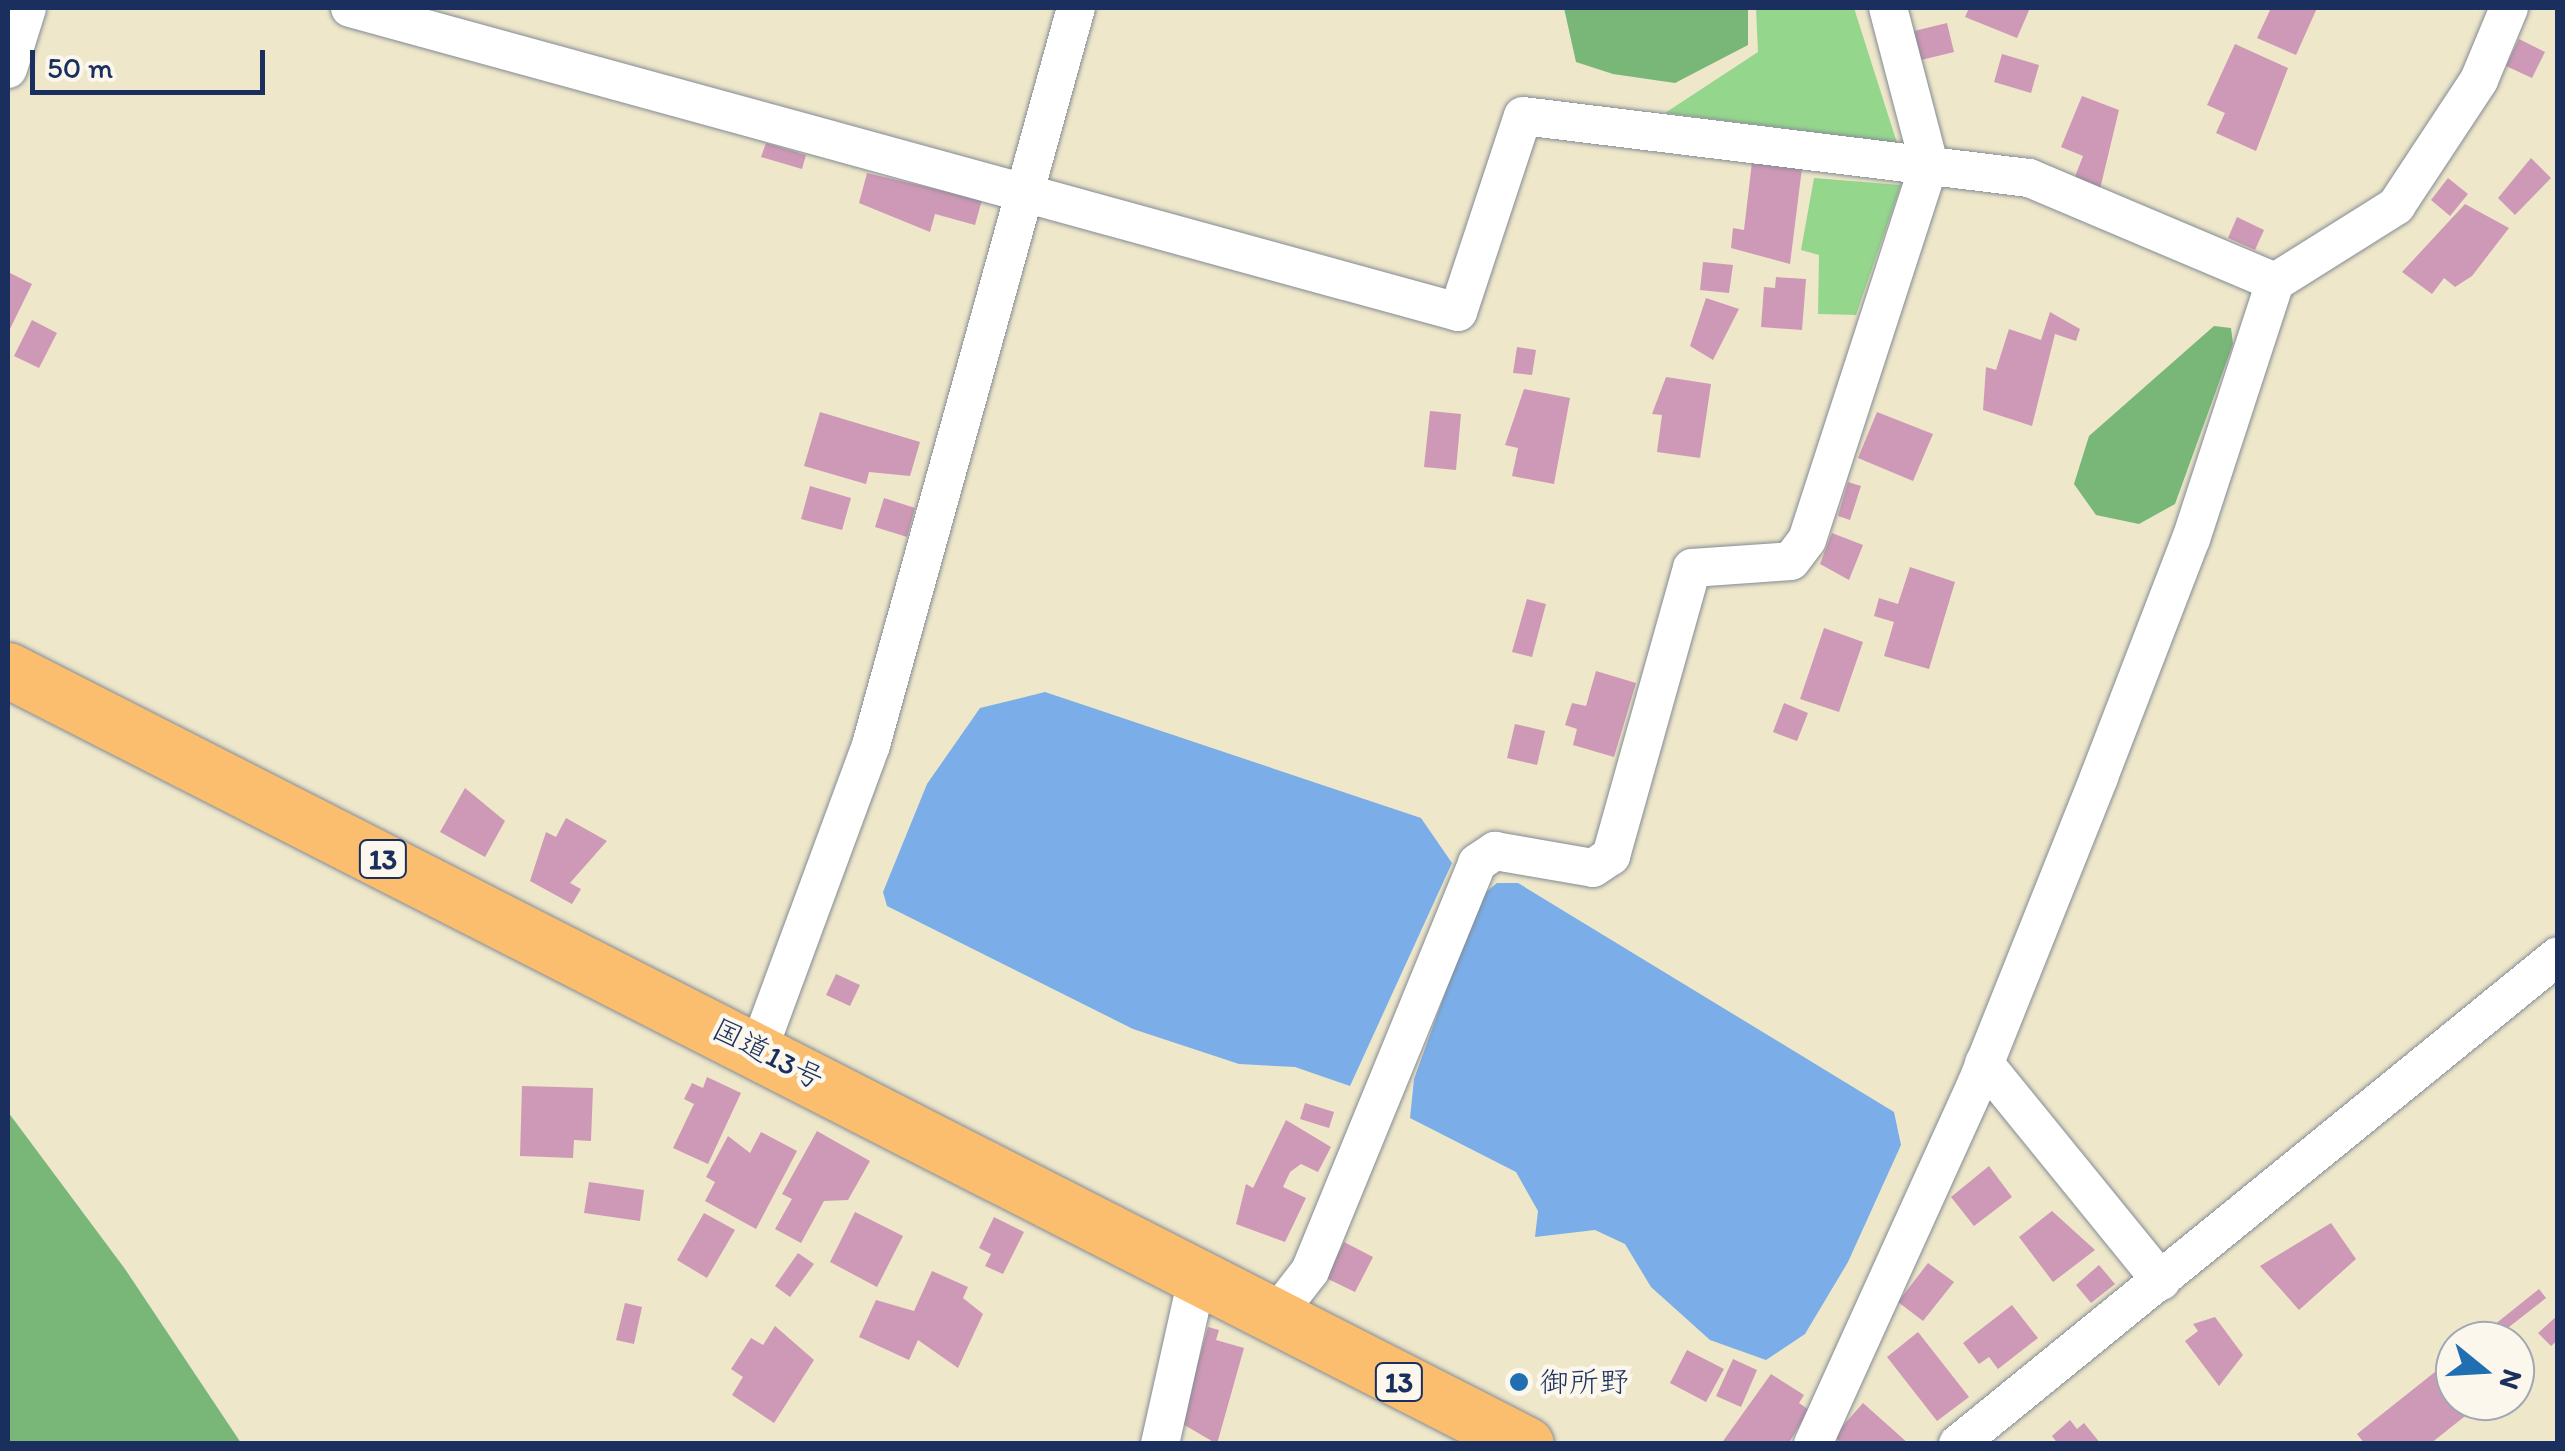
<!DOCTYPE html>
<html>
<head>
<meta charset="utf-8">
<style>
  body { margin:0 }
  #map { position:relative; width:2565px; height:1451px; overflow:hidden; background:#eee7ca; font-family:Itim,"Klee One",sans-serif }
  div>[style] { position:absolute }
  .green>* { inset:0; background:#95d68d }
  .forest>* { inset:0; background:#78b778 }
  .water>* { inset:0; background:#7baee8 }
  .building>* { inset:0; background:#ce99b6 }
  .roads { filter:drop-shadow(0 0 2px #848b94) drop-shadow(0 0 2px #848b94) }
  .minor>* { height:38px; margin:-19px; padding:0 19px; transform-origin:19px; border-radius:19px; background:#fff }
  .highway>* { height:55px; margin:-27.5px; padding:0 27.5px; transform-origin:27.5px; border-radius:27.5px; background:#fbbd6e }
  .dots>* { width:28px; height:28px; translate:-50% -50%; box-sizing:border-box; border:5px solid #fbf7ec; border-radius:50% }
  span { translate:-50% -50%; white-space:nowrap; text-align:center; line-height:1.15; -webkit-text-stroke:9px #fbf7ec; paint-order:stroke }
  .shield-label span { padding:2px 8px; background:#fbf7ec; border:2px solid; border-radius:8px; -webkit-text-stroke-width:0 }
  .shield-label { font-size:28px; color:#1b2f5e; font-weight:700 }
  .street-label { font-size:30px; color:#1b2f5e }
  .poi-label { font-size:30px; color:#1b2f5e }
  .left { translate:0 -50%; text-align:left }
  .frame { position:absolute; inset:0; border:10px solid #1b2f5e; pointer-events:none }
  .north { position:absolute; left:2435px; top:1321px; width:100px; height:100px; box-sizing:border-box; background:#fbf7ec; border:2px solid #a1a7b3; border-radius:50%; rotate:108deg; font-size:28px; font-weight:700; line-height:40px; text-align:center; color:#1b2f5e }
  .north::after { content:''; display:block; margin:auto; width:35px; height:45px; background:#1f6fb2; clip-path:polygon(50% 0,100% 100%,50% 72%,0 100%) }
  .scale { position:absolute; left:30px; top:50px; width:235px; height:45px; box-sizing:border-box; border:5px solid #1b2f5e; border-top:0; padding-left:12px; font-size:30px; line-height:35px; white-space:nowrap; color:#1b2f5e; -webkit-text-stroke:8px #fbf7ec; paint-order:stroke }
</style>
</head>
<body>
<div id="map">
  <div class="green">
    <div style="clip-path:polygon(1756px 8px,1854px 8px,1897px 143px,1665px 113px,1758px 52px)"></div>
    <div style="clip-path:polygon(1814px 178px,1901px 185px,1856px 315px,1818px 314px,1819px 255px,1801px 250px)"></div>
  </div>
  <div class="forest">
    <div style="clip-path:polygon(1564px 8px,1748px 8px,1748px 45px,1675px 83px,1613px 74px,1576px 62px)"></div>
    <div style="clip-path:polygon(2214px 326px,2231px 328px,2233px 344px,2175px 504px,2139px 524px,2096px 515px,2074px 484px,2089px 436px)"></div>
    <div style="clip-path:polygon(8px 1112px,125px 1269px,241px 1443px,8px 1443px)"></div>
  </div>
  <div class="water">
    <div style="clip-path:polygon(1045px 692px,1421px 818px,1452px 863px,1350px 1086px,1295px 1067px,1239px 1064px,1133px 1029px,887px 906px,883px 892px,927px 784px,980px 708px)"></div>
    <div style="clip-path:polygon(1497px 883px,1518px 883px,1894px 1112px,1901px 1145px,1848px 1262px,1805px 1334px,1766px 1360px,1710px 1340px,1651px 1287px,1625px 1244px,1595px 1230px,1535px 1237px,1538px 1211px,1516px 1172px,1410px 1118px,1414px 1079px,1480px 897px)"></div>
  </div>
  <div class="building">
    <div style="clip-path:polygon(1969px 8px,2030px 8px,2017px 38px,1965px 17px)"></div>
    <div style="clip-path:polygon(2271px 8px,2317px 8px,2296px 55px,2257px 38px)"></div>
    <div style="clip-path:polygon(1947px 23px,1954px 52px,1917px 61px,1910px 32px)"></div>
    <div style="clip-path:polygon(2519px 39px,2545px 52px,2532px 78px,2506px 66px)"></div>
    <div style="clip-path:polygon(2235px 44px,2288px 68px,2256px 151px,2216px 133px,2225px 113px,2207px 105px)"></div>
    <div style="clip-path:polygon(2002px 54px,2039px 65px,2031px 93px,1994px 82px)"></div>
    <div style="clip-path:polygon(2082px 96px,2119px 110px,2100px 189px,2074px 179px,2083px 156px,2061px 147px)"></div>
    <div style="clip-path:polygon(766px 143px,806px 155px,802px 169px,761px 157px)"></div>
    <div style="clip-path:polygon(2531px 158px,2551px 178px,2515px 215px,2498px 198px)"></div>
    <div style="clip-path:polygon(1752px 162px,1802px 168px,1790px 264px,1731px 248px,1733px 228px,1744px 230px)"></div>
    <div style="clip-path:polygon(867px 173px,982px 200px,975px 225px,935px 214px,930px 232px,859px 203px)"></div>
    <div style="clip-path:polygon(2448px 178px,2468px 194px,2450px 216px,2431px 200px)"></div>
    <div style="clip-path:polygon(2465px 204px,2509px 228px,2472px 276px,2455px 287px,2444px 278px,2432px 294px,2402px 272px)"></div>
    <div style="clip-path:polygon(2237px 217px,2264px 230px,2255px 250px,2228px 238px)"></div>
    <div style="clip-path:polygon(1703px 262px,1733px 265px,1729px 293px,1700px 290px)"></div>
    <div style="clip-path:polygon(8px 272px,32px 284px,8px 333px)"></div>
    <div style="clip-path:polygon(1776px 277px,1806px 279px,1802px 330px,1761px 327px,1764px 287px,1775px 288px)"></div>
    <div style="clip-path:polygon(1706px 298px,1739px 309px,1713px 360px,1690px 346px)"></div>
    <div style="clip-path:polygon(2050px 312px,2080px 329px,2076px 341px,2055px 334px,2032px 426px,1983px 410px,1986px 367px,1996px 370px,2009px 329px,2041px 340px)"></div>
    <div style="clip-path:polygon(32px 320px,57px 333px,39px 368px,14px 356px)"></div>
    <div style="clip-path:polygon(1517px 347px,1536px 350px,1532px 375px,1513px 373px)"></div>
    <div style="clip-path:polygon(1666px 377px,1711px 384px,1700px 458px,1657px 452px,1662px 415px,1652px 414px)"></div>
    <div style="clip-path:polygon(1524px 389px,1570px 398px,1554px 484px,1512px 476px,1518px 448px,1505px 445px)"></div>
    <div style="clip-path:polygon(1430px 411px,1461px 414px,1456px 470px,1424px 467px)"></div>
    <div style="clip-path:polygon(820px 412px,920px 442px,910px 476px,869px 472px,866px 484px,804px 466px)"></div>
    <div style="clip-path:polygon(1877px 412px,1933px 434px,1913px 481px,1858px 458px)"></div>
    <div style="clip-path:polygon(1848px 482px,1861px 486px,1850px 520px,1838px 516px)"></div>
    <div style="clip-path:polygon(810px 486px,851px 498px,842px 530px,801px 519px)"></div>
    <div style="clip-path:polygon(884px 498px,915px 508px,907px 537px,875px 527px)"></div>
    <div style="clip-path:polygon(1832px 533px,1863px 545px,1849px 580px,1820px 564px)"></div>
    <div style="clip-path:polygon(1910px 567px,1955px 582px,1929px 669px,1884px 656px,1894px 622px,1874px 616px,1879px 598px,1898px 604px)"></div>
    <div style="clip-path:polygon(1527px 599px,1546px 604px,1532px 657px,1512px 652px)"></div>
    <div style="clip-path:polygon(1824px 628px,1863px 642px,1839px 712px,1800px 699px)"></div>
    <div style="clip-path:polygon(1596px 671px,1636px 683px,1614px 757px,1573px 745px,1577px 729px,1565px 725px,1572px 703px,1586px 706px)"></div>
    <div style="clip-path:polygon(1784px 703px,1808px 713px,1797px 741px,1773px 732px)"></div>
    <div style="clip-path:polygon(1515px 724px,1545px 731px,1537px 765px,1507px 758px)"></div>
    <div style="clip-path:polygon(465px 788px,505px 821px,485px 857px,440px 832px)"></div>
    <div style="clip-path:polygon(566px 818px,607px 841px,570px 883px,581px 889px,572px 904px,530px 881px,546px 832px,556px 837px)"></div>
    <div style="clip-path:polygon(836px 974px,860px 985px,850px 1006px,826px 995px)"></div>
    <div style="clip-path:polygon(707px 1077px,741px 1093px,708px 1164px,673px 1148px,694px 1104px,684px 1099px,692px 1083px,703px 1088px)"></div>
    <div style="clip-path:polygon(522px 1086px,593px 1088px,591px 1141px,574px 1140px,573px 1158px,520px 1156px)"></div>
    <div style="clip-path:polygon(1305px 1103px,1334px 1112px,1329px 1128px,1300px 1119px)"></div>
    <div style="clip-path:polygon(1286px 1120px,1331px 1147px,1318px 1172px,1301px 1164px,1290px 1172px,1283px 1187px,1306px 1198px,1285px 1242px,1236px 1224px,1246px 1184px,1253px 1188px)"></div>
    <div style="clip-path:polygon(817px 1131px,870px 1161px,848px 1200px,824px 1201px,801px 1243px,775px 1229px,792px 1199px,782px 1194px)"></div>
    <div style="clip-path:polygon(761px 1132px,797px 1151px,756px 1229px,705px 1201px,715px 1182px,706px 1177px,728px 1136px,750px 1153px)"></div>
    <div style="clip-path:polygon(1989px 1166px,2012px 1197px,1974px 1226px,1951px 1197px)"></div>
    <div style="clip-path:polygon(589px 1182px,644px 1190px,640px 1221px,584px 1213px)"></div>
    <div style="clip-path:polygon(2052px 1211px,2095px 1250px,2053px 1282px,2019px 1237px)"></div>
    <div style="clip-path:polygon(855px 1212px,903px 1236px,877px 1287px,830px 1262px)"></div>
    <div style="clip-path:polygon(704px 1213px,735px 1230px,707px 1278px,677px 1260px)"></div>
    <div style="clip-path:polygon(994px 1217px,1024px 1232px,1003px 1274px,985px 1266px,991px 1254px,979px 1248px)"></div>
    <div style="clip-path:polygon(2331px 1223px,2356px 1259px,2299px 1310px,2260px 1266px)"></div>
    <div style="clip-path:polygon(1344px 1242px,1373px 1257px,1355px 1292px,1326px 1278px)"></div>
    <div style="clip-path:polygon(798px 1253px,814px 1264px,790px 1297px,775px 1286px)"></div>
    <div style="clip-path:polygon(1928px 1263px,1954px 1282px,1923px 1321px,1898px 1302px)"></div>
    <div style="clip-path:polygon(2099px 1265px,2115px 1284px,2091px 1303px,2076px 1285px)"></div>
    <div style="clip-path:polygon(932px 1271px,968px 1287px,963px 1298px,983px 1314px,958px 1368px,918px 1340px,909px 1360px,859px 1337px,876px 1300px,914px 1311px)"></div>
    <div style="clip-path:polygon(2539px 1289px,2546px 1298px,2491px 1341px,2474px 1341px)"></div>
    <div style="clip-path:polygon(625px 1303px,642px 1307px,634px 1344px,616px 1340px)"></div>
    <div style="clip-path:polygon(2012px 1305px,2038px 1338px,1998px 1369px,1989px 1357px,1979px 1364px,1963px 1343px)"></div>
    <div style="clip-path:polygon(2558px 1315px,2558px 1340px,2551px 1346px,2538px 1333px)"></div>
    <div style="clip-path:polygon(2215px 1317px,2243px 1355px,2219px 1386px,2185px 1341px,2198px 1331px,2193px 1324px)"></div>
    <div style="clip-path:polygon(775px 1326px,814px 1360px,774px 1423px,732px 1395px,743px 1377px,731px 1369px,751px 1338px,763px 1345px)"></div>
    <div style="clip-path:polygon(1208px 1327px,1219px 1330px,1216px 1340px,1244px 1348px,1217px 1444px,1181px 1423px)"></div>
    <div style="clip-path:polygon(1918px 1332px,1969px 1397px,1937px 1421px,1887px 1357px)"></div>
    <div style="clip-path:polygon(1687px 1350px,1724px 1369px,1706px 1402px,1670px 1383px)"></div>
    <div style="clip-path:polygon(2455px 1356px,2455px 1401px,2484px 1401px,2430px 1444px,2365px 1444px,2357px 1434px)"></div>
    <div style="clip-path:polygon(1733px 1359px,1757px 1370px,1741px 1407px,1716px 1396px)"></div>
    <div style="clip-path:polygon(1771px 1374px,1804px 1395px,1799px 1403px,1809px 1410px,1788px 1444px,1721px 1444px)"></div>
    <div style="clip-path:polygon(1863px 1403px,1909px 1444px,1842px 1444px,1834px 1436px)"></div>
    <div style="clip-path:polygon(2070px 1420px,2077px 1429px,2084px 1423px,2101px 1444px,2058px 1444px,2052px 1436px)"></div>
  </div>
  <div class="roads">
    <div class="minor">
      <div style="left:350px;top:8px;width:1149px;rotate:15.34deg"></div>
      <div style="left:1458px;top:312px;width:206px;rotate:-71.7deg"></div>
      <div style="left:1523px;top:116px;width:510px;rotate:6.99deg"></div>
      <div style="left:2029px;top:178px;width:267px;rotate:22.9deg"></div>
      <div style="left:8px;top:69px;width:64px;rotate:-72.7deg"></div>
      <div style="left:759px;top:1048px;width:323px;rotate:-69.7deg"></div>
      <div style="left:871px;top:745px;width:765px;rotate:-74.46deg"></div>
      <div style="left:1984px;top:1063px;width:281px;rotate:50.9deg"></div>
      <div style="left:1275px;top:1316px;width:57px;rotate:-52.1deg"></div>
      <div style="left:1310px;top:1271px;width:441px;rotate:-67.7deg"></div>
      <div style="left:1477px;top:863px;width:22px;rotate:-34deg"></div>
      <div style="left:1495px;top:851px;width:99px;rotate:9.8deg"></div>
      <div style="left:1593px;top:868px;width:22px;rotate:-34deg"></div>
      <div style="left:1611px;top:856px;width:299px;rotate:-74.3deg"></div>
      <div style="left:1692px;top:568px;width:99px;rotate:-4deg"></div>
      <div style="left:1791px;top:561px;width:26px;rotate:-53deg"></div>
      <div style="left:1807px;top:540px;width:395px;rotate:-72deg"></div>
      <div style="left:1929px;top:164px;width:161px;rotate:-104.7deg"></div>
      <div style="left:1160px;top:1444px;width:169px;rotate:-77.4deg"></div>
      <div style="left:1813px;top:1444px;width:394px;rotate:-65.6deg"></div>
      <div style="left:1976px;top:1085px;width:332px;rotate:-68.2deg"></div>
      <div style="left:2099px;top:777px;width:255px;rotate:-68.9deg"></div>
      <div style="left:2191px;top:539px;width:270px;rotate:-71.9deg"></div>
      <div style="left:2275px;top:282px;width:143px;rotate:-32.1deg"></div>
      <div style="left:2396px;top:206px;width:151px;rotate:-56.6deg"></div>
      <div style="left:2479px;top:80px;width:78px;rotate:-67.4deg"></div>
      <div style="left:1958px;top:1444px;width:773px;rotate:-39.12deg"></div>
    </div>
    <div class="highway">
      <div style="left:8px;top:670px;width:1704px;rotate:27.02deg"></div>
    </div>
  </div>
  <div class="dots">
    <div style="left:1519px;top:1382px;background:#1f6fb2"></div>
  </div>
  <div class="shield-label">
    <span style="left:383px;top:859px">13</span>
    <span style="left:1399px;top:1382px">13</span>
  </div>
  <div class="street-label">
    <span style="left:768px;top:1054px;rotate:27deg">国道13号</span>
  </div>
  <div class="poi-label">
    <span class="left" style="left:1539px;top:1382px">御所野</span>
  </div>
  <div class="frame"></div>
  <div class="north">N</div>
  <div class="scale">50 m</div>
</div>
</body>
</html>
